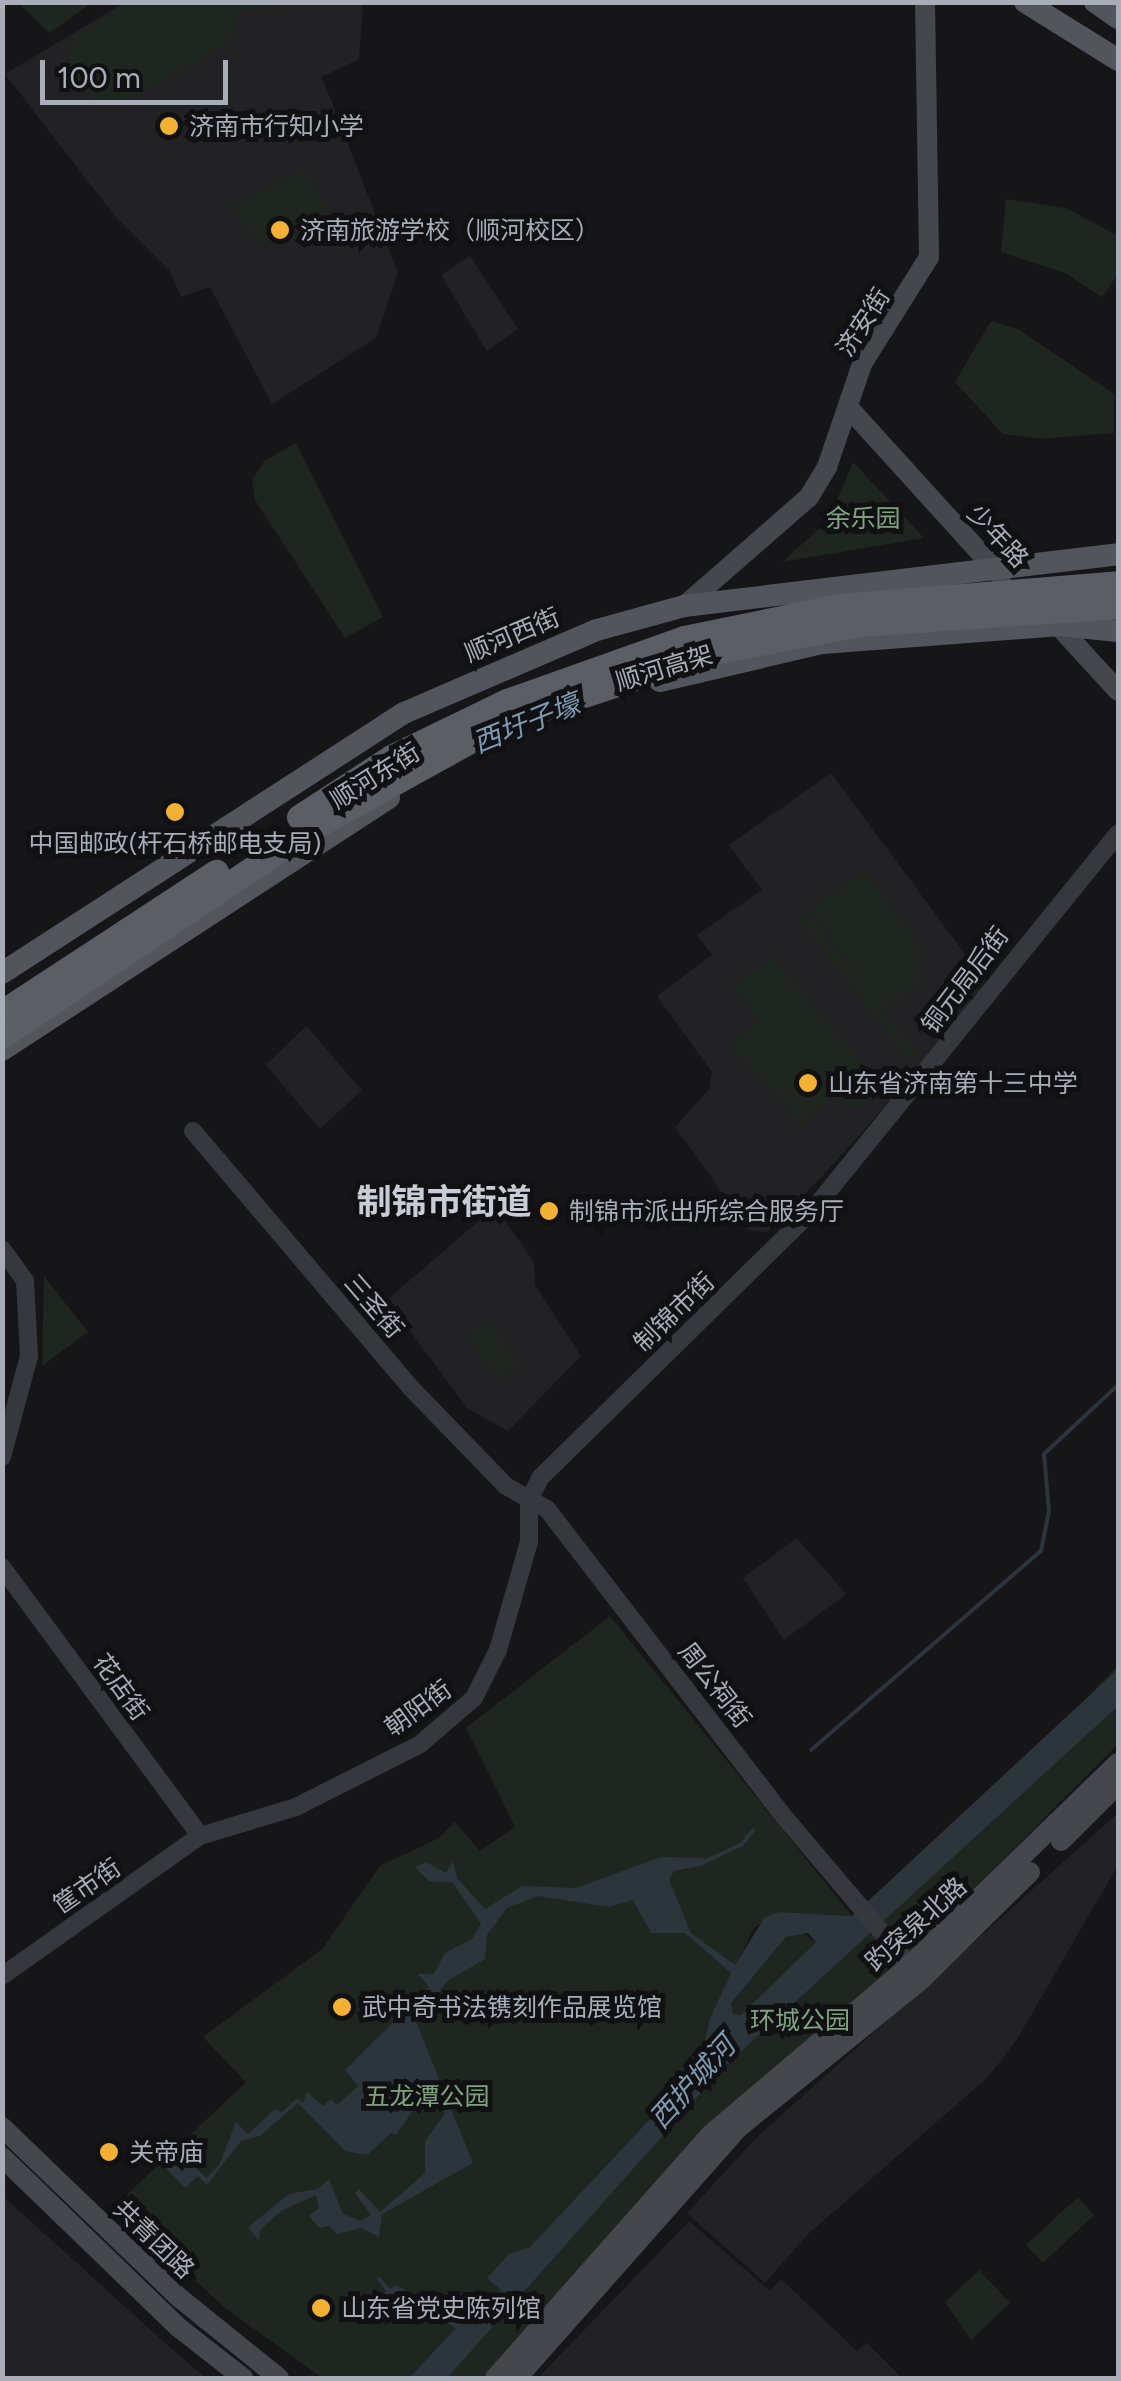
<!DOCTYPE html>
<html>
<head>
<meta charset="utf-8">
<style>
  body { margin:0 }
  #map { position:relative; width:1121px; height:2381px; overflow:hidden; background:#161618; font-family:Figtree,"Noto Sans SC",sans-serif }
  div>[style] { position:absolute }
  .built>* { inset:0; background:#222225 }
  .green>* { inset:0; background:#1e261f }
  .round { border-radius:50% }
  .water>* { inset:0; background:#2c353c }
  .stream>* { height:4px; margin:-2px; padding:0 2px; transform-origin:2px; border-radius:2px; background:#2c353c }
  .tertiary>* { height:18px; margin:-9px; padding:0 9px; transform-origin:9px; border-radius:9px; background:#37383d }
  .secondary>* { height:20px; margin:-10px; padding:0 10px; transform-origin:10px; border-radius:10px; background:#45474d }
  .primary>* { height:22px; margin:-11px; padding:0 11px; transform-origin:11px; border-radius:11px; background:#53555c }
  .trunk-bridge>* { height:25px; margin:-12.5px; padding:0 12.5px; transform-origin:12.5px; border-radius:12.5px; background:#5b5e65 }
  .dots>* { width:28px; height:28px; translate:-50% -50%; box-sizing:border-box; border:5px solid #111113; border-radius:50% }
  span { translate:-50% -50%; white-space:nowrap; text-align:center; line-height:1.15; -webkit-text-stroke:10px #111113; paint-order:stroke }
  .poi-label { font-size:25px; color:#a8adb8 }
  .left { translate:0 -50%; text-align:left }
  .street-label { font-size:25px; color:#a8adb8 }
  .park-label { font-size:25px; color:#7fa381 }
  .water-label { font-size:28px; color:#7f9bb3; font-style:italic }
  .district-label { font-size:35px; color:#c9ccd4; font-weight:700 }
  .frame { position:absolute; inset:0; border:5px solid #a8adb8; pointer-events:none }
  .scale { position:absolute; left:40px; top:60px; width:188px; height:45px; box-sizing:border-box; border:5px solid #a8adb8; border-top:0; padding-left:12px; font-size:30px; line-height:35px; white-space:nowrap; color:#a8adb8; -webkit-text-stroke:8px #111113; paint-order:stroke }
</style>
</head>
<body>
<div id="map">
  <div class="built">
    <div style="clip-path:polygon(124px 3px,363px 3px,359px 59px,322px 77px,398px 273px,376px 338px,272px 404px,210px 287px,181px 297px,169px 270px,114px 215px,5px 74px)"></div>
    <div style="clip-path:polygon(470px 256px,518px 329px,487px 351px,441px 275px)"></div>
    <div style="clip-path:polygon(831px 773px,985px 981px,932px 1054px,827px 1171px,767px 1232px,749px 1230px,675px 1127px,709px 1089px,712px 1072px,657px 996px,712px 955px,697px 935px,762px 890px,729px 845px)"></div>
    <div style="clip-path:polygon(306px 1026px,362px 1090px,320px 1129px,266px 1065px)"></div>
    <div style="clip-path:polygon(495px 1207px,534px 1262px,535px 1285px,581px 1356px,508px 1431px,467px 1408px,387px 1300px)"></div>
    <div style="clip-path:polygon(797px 1538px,846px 1594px,784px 1640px,743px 1578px)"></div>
    <div style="clip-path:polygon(1118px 1813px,1118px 1865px,1016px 2041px,987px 2078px,807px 2235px,765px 2283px,687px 2213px,756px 2138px)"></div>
    <div style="clip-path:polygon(3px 2196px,166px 2344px,206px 2378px,3px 2378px)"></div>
    <div style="clip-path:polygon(689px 2221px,770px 2291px,781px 2279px,857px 2351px,867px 2343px,902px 2378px,538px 2378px)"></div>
  </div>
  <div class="green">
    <div style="clip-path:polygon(19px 3px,92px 3px,49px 33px)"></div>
    <div style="clip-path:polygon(131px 3px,234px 3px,238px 9px,238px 3px,276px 2px,276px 8px,239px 11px,230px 42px,118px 106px,89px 98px,67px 65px,74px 36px)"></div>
    <div style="clip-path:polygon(304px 168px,328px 208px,258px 246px,232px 206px)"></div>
    <div style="clip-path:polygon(1006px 199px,1066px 208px,1118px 236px,1118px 274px,1102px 297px,1065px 273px,1001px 252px)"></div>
    <div style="clip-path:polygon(991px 321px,1018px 329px,1114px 394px,1114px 433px,1039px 439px,1003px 434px,955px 382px)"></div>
    <div style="clip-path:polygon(296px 443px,383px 617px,345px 638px,255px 500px,252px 480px,264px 461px)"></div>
    <div style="clip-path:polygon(853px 462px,924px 538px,782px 562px,828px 521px)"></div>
    <div style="clip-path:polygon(866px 871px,926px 955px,916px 962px,926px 979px,883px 1011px,919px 1056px,912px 1064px,799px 919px,807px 913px,880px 1005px,810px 909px)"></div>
    <div style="clip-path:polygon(772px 957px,864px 1064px,803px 1126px,730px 1043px,760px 1019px,732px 988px)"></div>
    <div class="round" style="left:841px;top:1080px;width:30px;height:30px"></div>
    <div style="clip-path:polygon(44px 1276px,88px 1332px,42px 1366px)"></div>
    <div style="clip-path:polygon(489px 1320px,521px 1364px,498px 1381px,467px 1336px)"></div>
    <div style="clip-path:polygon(610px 1616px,852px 1916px,780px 1912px,754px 1928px,710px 2018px,699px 2067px,641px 2134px,1001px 1789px,1118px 1665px,1118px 1744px,486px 2378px,420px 2378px,497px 2302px,638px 2136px,495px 2297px,472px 2311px,409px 2378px,322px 2378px,224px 2307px,115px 2206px,246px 2082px,203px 2037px,322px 1949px,380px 1866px,439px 1838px,455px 1822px,480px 1851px,515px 1827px,466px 1728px)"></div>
    <div style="clip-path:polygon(802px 1933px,816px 1942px,741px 2015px,733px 2014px,731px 2003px,786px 1937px)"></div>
    <div style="clip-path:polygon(1078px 2197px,1094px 2215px,1043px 2263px,1026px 2245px)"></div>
    <div style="clip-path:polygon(979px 2270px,1010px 2303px,971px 2340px,945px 2302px)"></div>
  </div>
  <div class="water">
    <div style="clip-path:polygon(evenodd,1118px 1669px,1118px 1706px,722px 2069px,447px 2378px,409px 2378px,456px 2328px,425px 2312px,399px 2318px,377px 2298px,395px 2285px,449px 2313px,488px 2304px,501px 2290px,487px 2278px,509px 2254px,530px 2247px,699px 2067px,710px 2018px,731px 1973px,685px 1933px,651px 1933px,633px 1900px,609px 1907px,538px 1896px,507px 1908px,487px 1935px,485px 1959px,449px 1980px,415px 2019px,473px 2163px,382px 2214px,379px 2237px,361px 2228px,337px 2234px,329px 2226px,319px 2228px,309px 2216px,319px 2208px,316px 2195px,281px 2211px,261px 2229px,258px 2240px,248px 2227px,289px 2194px,318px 2189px,329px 2179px,343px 2214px,361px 2221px,371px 2215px,355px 2193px,359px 2189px,380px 2212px,425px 2173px,425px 2141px,445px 2114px,437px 2098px,416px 2106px,396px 2135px,391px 2133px,367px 2155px,345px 2151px,298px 2103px,260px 2136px,241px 2141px,207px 2185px,198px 2176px,185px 2188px,165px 2167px,180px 2152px,206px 2178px,219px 2165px,236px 2122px,248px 2134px,275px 2109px,282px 2112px,297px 2098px,303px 2103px,307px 2092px,323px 2106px,331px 2099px,337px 2105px,358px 2086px,345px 2070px,429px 1987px,418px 1974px,434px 1974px,445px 1953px,472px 1939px,481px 1924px,453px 1883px,429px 1881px,415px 1867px,426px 1862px,446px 1873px,453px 1861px,457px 1878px,485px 1909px,522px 1886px,576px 1888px,661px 1857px,705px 1858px,705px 1865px,674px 1871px,669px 1880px,691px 1933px,735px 1965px,765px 1917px,780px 1912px,852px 1916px,1118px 1669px,808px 1933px,816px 1942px,741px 2015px,733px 2014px,731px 2003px,786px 1937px,808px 1933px)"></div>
  </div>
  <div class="stream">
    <div style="left:811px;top:1750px;width:304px;rotate:-40.9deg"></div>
    <div style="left:1041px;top:1551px;width:41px;rotate:-78.7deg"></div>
    <div style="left:1049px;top:1511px;width:57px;rotate:-95deg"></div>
    <div style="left:1044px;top:1454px;width:101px;rotate:-43deg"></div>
    <div style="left:706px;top:1861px;width:38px;rotate:-25deg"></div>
    <div style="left:741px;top:1845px;width:19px;rotate:-51deg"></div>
    <div style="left:379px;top:2279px;width:14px;rotate:51deg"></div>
    <div style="left:427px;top:2305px;width:11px;rotate:-41deg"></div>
  </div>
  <div class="tertiary">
    <div style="left:193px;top:1131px;width:337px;rotate:49.7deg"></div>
    <div style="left:411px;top:1388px;width:136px;rotate:45.9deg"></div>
    <div style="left:506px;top:1486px;width:47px;rotate:29.3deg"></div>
    <div style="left:547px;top:1509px;width:391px;rotate:52.4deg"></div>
    <div style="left:786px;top:1819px;width:204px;rotate:49.8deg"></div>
    <div style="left:2px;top:1249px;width:39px;rotate:54deg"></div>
    <div style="left:25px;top:1281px;width:75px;rotate:86.9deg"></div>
    <div style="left:29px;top:1356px;width:105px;rotate:105deg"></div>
    <div style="left:2px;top:1567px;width:334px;rotate:53.6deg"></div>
    <div style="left:2px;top:1976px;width:242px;rotate:-35.3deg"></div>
    <div style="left:200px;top:1836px;width:100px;rotate:-16.8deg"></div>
    <div style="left:296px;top:1807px;width:138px;rotate:-26.8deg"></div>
    <div style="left:419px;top:1745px;width:72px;rotate:-40.5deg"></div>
    <div style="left:474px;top:1698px;width:54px;rotate:-63.4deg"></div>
    <div style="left:498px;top:1650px;width:112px;rotate:-74deg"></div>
    <div style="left:529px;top:1542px;width:42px;rotate:-90deg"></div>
    <div style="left:529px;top:1500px;width:25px;rotate:-63deg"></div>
    <div style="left:540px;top:1478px;width:383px;rotate:-44.5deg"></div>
    <div style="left:813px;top:1210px;width:484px;rotate:-51deg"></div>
  </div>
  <div class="secondary">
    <div style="left:848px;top:407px;width:228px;rotate:47.8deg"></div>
    <div style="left:684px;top:606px;width:166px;rotate:-41.1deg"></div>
    <div style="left:809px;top:497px;width:35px;rotate:-59deg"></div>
    <div style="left:827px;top:467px;width:109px;rotate:-71.2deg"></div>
    <div style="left:862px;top:364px;width:126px;rotate:-57.9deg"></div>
    <div style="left:929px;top:257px;width:255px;rotate:-90.9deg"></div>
    <div style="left:1053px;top:620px;width:96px;rotate:47.5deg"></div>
    <div style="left:1061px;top:1841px;width:81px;rotate:-45deg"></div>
    <div style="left:2px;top:2127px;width:248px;rotate:43.9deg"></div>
    <div style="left:181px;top:2299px;width:126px;rotate:38.9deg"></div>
    <div style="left:2px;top:2157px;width:245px;rotate:44deg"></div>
    <div style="left:178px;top:2327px;width:83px;rotate:38.1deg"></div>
    <div style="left:495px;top:2378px;width:324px;rotate:-48.5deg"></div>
    <div style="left:710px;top:2135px;width:261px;rotate:-40.3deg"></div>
    <div style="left:909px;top:1966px;width:291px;rotate:-44.2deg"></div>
    <div style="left:517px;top:2378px;width:332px;rotate:-48.5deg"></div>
    <div style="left:737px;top:2129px;width:238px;rotate:-39deg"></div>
    <div style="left:922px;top:1979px;width:152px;rotate:-44.7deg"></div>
  </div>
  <div class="primary">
    <div style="left:1025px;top:2px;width:110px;rotate:31.9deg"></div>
    <div style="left:1095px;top:2px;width:28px;rotate:35deg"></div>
    <div style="left:660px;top:681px;width:166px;rotate:-13.2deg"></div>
    <div style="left:822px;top:643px;width:239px;rotate:-4.3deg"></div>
    <div style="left:1060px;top:625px;width:58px;rotate:5.9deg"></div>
    <div style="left:2px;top:973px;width:479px;rotate:-32.9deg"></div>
    <div style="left:404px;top:713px;width:210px;rotate:-23.3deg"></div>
    <div style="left:597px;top:630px;width:90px;rotate:-15.4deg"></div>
    <div style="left:684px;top:606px;width:437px;rotate:-6.8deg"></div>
    <div style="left:2px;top:1050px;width:462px;rotate:-33.1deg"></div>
  </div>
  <div class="trunk-bridge">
    <div style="left:299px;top:817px;width:110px;rotate:-33.1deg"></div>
    <div style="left:391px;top:757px;width:129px;rotate:-25.8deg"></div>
    <div style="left:507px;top:701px;width:188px;rotate:-19.6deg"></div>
    <div style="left:684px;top:638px;width:159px;rotate:-11.6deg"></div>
    <div style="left:840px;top:606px;width:279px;rotate:-4.7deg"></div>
    <div style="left:2px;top:1012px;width:256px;rotate:-33.2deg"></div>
    <div style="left:2px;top:1036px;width:376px;rotate:-33.8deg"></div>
    <div style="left:314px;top:827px;width:219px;rotate:-28.9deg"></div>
    <div style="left:506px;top:721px;width:218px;rotate:-18.4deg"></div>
    <div style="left:713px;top:652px;width:150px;rotate:-10.8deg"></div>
    <div style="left:860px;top:624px;width:259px;rotate:-4deg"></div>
  </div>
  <div class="dots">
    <div style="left:169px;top:126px;background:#f2b134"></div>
    <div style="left:280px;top:230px;background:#f2b134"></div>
    <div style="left:175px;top:812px;background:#f2b134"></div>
    <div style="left:808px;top:1083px;background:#f2b134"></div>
    <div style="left:549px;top:1211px;background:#f2b134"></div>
    <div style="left:342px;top:2007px;background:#f2b134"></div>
    <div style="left:109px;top:2152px;background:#f2b134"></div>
    <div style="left:321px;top:2308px;background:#f2b134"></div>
  </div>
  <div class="poi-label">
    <span class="left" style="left:189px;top:126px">济南市行知小学</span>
    <span class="left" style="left:300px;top:230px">济南旅游学校（顺河校区）</span>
    <span style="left:175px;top:843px">中国邮政(杆石桥邮电支局)</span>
    <span class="left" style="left:828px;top:1083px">山东省济南第十三中学</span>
    <span class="left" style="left:569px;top:1211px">制锦市派出所综合服务厅</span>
    <span class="left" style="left:362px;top:2007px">武中奇书法镌刻作品展览馆</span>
    <span class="left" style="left:129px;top:2152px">关帝庙</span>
    <span class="left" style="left:341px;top:2308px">山东省党史陈列馆</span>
  </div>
  <div class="street-label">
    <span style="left:863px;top:322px;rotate:-57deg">济安街</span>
    <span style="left:998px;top:536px;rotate:47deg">少年路</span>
    <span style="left:512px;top:635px;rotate:-23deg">顺河西街</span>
    <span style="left:664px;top:668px;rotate:-17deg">顺河高架</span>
    <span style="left:375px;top:776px;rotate:-32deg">顺河东街</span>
    <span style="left:965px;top:980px;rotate:-53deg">铜元局后街</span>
    <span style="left:374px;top:1306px;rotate:49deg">三圣街</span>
    <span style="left:674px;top:1312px;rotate:-44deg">制锦市街</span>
    <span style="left:715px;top:1685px;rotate:52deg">周公祠街</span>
    <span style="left:121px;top:1687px;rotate:54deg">花店街</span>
    <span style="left:418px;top:1708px;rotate:-36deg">朝阳街</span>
    <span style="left:87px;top:1886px;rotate:-35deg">筐市街</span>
    <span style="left:916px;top:1924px;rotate:-42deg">趵突泉北路</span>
    <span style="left:154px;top:2239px;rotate:44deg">共青团路</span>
  </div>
  <div class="park-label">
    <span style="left:863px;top:518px">余乐园</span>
    <span style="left:800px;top:2020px">环城公园</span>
    <span style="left:427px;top:2096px">五龙潭公园</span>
  </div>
  <div class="water-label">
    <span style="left:526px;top:723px;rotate:-22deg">西圩子壕</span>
    <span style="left:692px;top:2082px;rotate:-48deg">西护城河</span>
  </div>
  <div class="district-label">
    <span style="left:444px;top:1202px">制锦市街道</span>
  </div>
  <div class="frame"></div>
  <div class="scale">100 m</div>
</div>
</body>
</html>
